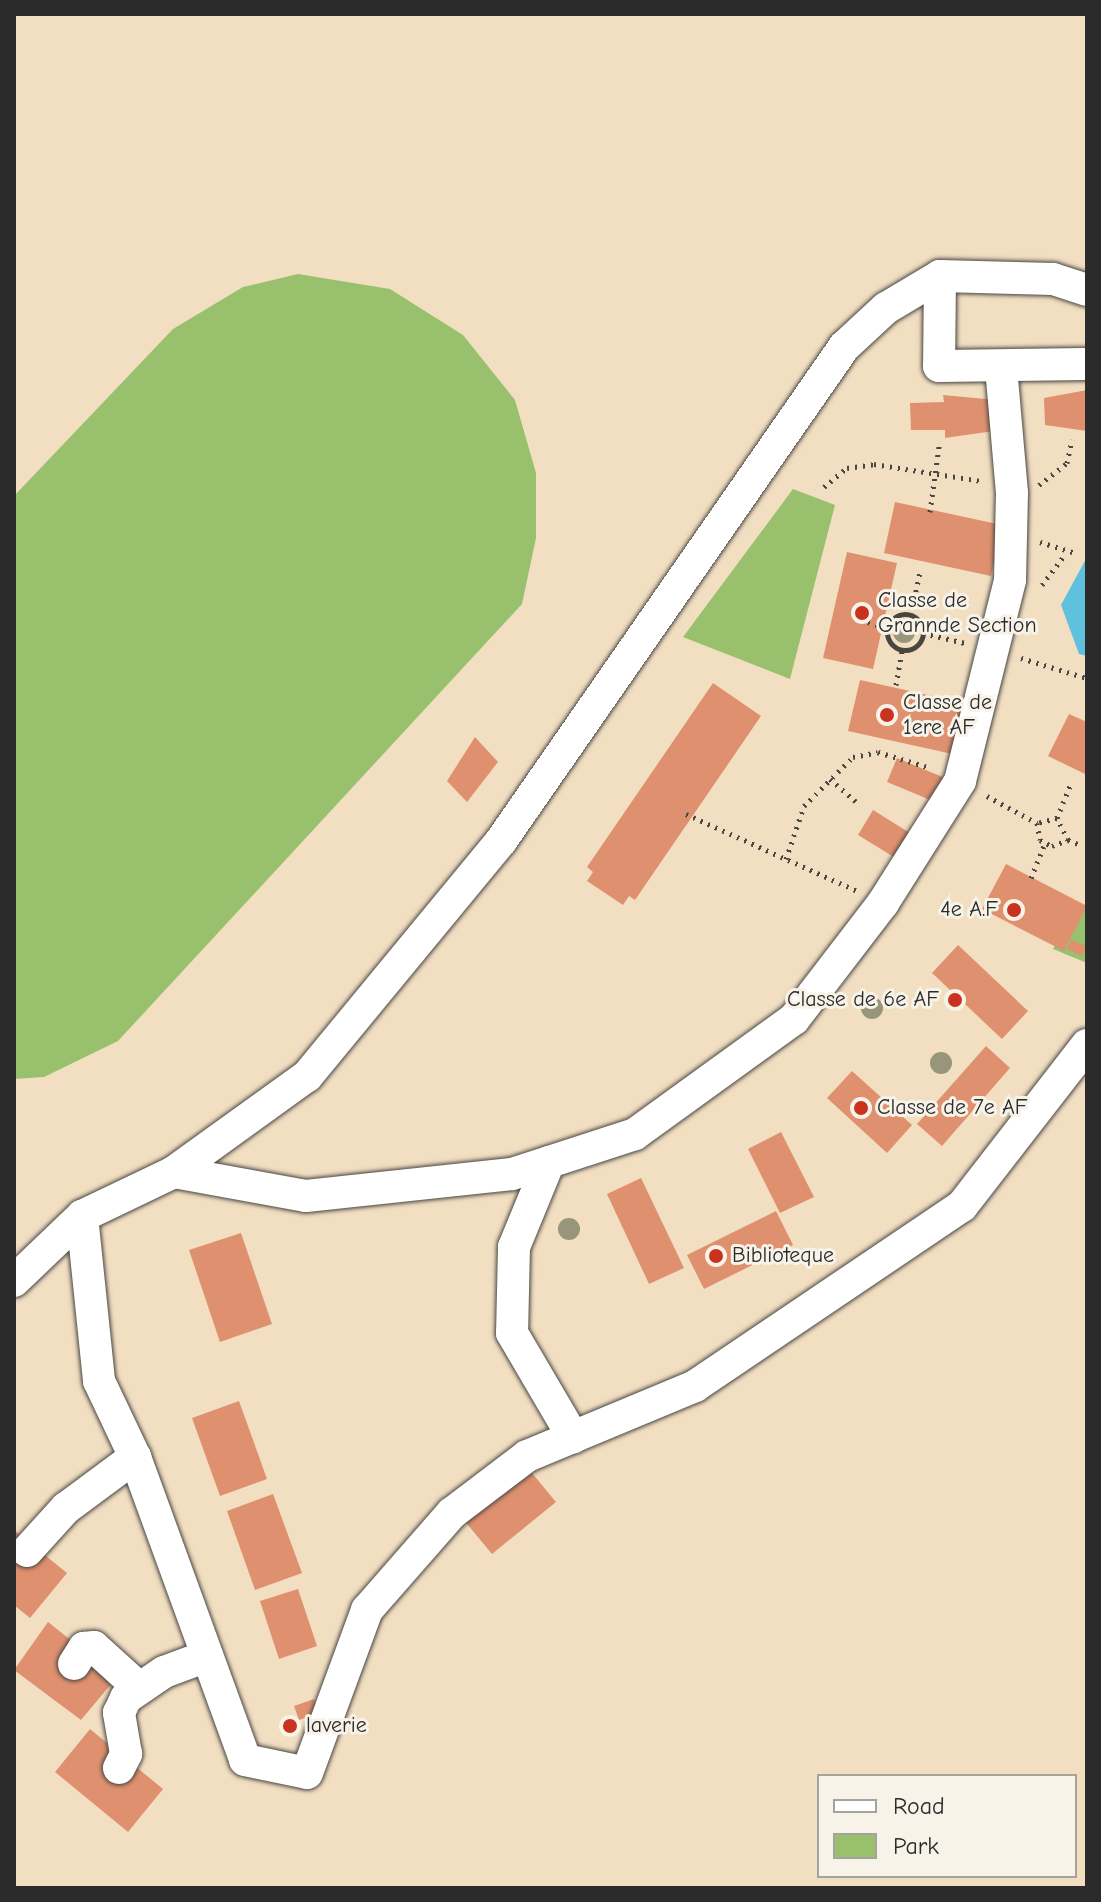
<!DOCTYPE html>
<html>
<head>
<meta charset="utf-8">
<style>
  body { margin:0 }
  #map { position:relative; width:1101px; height:1902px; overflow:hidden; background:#f2dfc2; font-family:"Comic Neue",sans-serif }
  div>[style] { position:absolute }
  .green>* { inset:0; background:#99c16d }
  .water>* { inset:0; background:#60c1de }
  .building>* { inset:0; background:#df916f }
  .path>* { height:5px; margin-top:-2.5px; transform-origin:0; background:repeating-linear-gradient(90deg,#494642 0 2px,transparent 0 8px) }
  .path>.ring { margin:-2.5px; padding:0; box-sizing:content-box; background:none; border:5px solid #494642; border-radius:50% }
  .roads { filter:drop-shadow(0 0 2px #494642) drop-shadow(0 0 2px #494642) }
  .minor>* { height:32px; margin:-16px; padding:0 16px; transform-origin:16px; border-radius:16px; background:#fff }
  .trees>* { width:22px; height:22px; margin:-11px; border-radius:50%; background:#97957a }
  .dots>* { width:22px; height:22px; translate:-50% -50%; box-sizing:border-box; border:4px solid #f7f3e8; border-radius:50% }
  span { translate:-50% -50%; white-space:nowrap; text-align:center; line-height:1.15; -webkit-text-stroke:6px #f7f3e8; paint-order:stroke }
  .poi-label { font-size:22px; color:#2b2b2b }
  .left { translate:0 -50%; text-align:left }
  .right { translate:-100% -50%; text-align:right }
  .frame { position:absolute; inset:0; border:16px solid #2b2b2b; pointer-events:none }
  .legend { position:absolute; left:817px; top:1774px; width:260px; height:104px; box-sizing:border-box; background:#f7f3e8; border:2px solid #a5a39c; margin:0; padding:10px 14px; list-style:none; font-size:24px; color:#2b2b2b }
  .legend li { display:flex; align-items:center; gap:16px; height:40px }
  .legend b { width:40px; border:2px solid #a5a39c }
</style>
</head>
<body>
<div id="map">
  <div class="green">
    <div style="clip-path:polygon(298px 274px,390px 289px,463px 335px,515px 400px,536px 473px,536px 538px,522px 604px,118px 1041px,44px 1077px,14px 1079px,14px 496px,173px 329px,243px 287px)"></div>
    <div style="clip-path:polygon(793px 489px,835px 505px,790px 679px,683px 637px)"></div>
    <div style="clip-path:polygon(1074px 904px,1087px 910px,1087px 963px,1053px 949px)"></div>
  </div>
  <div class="water">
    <div style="clip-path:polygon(1087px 557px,1087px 656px,1079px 654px,1061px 605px)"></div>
  </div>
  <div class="building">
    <div style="clip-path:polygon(1087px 390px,1087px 431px,1045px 425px,1044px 398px)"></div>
    <div style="clip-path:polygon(943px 395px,1008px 401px,1008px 429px,945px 438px,945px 430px,911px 430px,910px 403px,944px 402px)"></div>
    <div style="clip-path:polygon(895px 502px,1002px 525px,991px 576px,884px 553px)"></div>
    <div style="clip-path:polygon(847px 552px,897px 563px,873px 669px,823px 658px)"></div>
    <div style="clip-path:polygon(860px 680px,969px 704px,957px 755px,848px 731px)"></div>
    <div style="clip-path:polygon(713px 683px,761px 716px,635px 900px,629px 896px,623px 905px,587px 881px,593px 872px,587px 867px)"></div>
    <div style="clip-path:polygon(1069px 714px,1087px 722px,1087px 775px,1048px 756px)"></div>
    <div style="clip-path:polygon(475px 737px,498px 762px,467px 802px,447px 781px)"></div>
    <div style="clip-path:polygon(897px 758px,945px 778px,935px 802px,887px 782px)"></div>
    <div style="clip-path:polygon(873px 810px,918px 838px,902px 862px,858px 835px)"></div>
    <div style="clip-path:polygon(1006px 864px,1087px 906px,1064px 951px,982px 909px)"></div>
    <div style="clip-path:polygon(1071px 940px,1086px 946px,1082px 956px,1067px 949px)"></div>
    <div style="clip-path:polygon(958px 945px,1028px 1011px,1002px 1039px,932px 973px)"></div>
    <div style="clip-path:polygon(986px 1046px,1010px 1068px,942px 1146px,917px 1124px)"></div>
    <div style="clip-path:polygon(852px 1071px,912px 1125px,887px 1153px,827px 1098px)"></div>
    <div style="clip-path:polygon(781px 1132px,814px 1197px,780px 1213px,748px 1149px)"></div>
    <div style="clip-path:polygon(641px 1178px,684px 1268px,649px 1284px,607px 1194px)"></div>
    <div style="clip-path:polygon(776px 1211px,793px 1245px,704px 1289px,687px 1255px)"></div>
    <div style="clip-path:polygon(241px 1233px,272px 1324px,220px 1342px,189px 1250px)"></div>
    <div style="clip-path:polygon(239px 1401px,267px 1479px,220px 1496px,192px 1418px)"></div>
    <div style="clip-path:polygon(527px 1467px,556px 1502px,492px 1554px,463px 1519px)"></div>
    <div style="clip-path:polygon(273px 1494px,302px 1573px,255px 1590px,227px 1511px)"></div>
    <div style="clip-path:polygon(14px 1530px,67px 1573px,30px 1618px,14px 1605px)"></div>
    <div style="clip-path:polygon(298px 1589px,317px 1646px,279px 1659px,260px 1601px)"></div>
    <div style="clip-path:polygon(48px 1622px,117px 1677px,81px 1720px,14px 1670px)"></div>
    <div style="clip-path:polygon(314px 1699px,319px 1713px,299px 1720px,294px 1706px)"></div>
    <div style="clip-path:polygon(90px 1729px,163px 1789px,128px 1832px,55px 1772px)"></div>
  </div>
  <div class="path">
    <div style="left:1039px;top:485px;width:36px;rotate:-38deg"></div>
    <div style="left:1067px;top:463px;width:24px;rotate:-78deg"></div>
    <div style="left:824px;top:487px;width:30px;rotate:-40deg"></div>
    <div style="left:847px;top:468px;width:27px;rotate:-8deg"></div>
    <div style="left:874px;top:464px;width:108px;rotate:9deg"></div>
    <div style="left:930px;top:512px;width:67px;rotate:-82.2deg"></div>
    <div style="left:1040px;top:542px;width:37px;rotate:17deg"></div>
    <div style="left:1042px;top:585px;width:38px;rotate:-53deg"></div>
    <div class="ring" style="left:887px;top:614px;width:31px;height:31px"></div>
    <div style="left:911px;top:615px;width:44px;rotate:-78.2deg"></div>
    <div style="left:868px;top:622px;width:20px;rotate:18deg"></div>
    <div style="left:923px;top:633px;width:43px;rotate:13.4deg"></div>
    <div style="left:1021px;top:658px;width:69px;rotate:16.9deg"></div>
    <div style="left:896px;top:685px;width:34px;rotate:-80deg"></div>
    <div style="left:830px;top:779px;width:38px;rotate:41deg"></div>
    <div style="left:987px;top:796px;width:57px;rotate:28.4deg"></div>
    <div style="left:1037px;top:823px;width:17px;rotate:80deg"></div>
    <div style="left:1040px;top:840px;width:13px;rotate:27deg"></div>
    <div style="left:1052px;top:846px;width:17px;rotate:-21deg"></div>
    <div style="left:1068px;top:840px;width:25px;rotate:-117deg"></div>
    <div style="left:1057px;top:818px;width:21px;rotate:166deg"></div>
    <div style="left:686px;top:814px;width:188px;rotate:24.2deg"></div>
    <div style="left:1057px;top:818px;width:37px;rotate:-68deg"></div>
    <div style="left:1068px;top:840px;width:11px;rotate:22deg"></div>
    <div style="left:786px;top:859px;width:56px;rotate:-71.2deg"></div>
    <div style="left:804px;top:806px;width:69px;rotate:-45deg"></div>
    <div style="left:853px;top:757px;width:25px;rotate:-11deg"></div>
    <div style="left:878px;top:752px;width:55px;rotate:16.8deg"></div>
    <div style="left:1031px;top:878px;width:38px;rotate:-68deg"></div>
  </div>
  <div class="roads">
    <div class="minor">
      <div style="left:940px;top:276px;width:90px;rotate:90.6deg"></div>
      <div style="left:939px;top:366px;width:148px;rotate:-0.8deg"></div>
      <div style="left:1087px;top:290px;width:36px;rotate:-162deg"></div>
      <div style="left:1053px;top:279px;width:113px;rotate:-178.5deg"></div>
      <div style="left:940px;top:276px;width:63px;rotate:149.3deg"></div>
      <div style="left:886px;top:308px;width:57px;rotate:137.1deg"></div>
      <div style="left:844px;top:347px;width:601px;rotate:124.77deg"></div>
      <div style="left:501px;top:841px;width:305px;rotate:129.5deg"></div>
      <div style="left:307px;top:1076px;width:164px;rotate:144.2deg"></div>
      <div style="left:174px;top:1172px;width:102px;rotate:154.4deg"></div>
      <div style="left:82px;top:1216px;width:166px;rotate:84.1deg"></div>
      <div style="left:99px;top:1381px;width:84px;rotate:64.7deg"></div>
      <div style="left:135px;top:1457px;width:322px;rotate:70deg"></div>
      <div style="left:245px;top:1760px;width:63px;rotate:11.8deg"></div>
      <div style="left:307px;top:1773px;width:174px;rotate:-69.8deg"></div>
      <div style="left:367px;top:1610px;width:129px;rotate:-48.8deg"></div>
      <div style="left:452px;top:1513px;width:94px;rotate:-37.2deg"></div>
      <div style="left:527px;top:1456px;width:182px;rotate:-22.6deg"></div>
      <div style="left:695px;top:1386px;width:322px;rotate:-34deg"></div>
      <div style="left:962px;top:1206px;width:204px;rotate:-52.2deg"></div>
      <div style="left:549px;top:1162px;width:92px;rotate:112.4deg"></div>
      <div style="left:514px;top:1247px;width:86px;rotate:91.3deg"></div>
      <div style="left:512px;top:1333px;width:121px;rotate:59.6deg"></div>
      <div style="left:174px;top:1172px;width:134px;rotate:10.3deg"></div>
      <div style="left:306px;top:1196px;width:207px;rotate:-6.1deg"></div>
      <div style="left:512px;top:1174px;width:129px;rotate:-18deg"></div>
      <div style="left:635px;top:1134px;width:196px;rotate:-35.9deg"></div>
      <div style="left:794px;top:1019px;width:146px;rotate:-52.5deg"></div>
      <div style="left:883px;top:903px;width:144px;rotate:-57.7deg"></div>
      <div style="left:960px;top:781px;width:207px;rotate:-76deg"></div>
      <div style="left:1010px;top:580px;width:87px;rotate:-88.7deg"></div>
      <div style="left:1012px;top:493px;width:126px;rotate:-95deg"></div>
      <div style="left:14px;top:1281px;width:94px;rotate:-43.7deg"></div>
      <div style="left:27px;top:1551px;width:58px;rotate:-47.8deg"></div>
      <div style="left:66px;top:1508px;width:86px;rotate:-36.5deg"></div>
      <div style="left:74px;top:1664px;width:19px;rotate:-58deg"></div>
      <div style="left:84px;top:1648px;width:10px;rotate:-6deg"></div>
      <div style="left:94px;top:1647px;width:59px;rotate:42.3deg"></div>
      <div style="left:119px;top:1768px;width:16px;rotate:-63deg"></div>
      <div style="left:126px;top:1754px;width:42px;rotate:-99.7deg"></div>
      <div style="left:119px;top:1713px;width:17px;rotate:-65deg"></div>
      <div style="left:126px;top:1698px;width:46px;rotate:-34.4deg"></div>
      <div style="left:164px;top:1672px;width:46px;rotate:-20.4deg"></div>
    </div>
  </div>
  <div class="trees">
    <div style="left:904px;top:632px"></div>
    <div style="left:872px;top:1008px"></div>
    <div style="left:941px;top:1063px"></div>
    <div style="left:569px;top:1229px"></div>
  </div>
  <div class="dots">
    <div style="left:862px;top:613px;background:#c8321e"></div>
    <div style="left:887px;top:715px;background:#c8321e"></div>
    <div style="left:1014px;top:910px;background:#c8321e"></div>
    <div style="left:955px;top:1000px;background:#c8321e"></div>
    <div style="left:861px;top:1108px;background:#c8321e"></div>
    <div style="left:716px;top:1256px;background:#c8321e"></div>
    <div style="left:290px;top:1726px;background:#c8321e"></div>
  </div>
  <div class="poi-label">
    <span class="left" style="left:878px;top:613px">Classe de<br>Grannde Section</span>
    <span class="left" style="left:903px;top:715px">Classe de<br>1ere AF</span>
    <span class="right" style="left:998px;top:910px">4e A.F</span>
    <span class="right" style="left:939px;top:1000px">Classe de 6e AF</span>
    <span class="left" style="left:877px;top:1108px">Classe de 7e AF</span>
    <span class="left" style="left:732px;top:1256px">Biblioteque</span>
    <span class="left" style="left:306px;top:1726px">laverie</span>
  </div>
  <div class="frame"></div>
  <ul class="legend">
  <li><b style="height:10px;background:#fff"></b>Road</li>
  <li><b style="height:22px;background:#99c16d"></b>Park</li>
  </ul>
</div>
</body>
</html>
